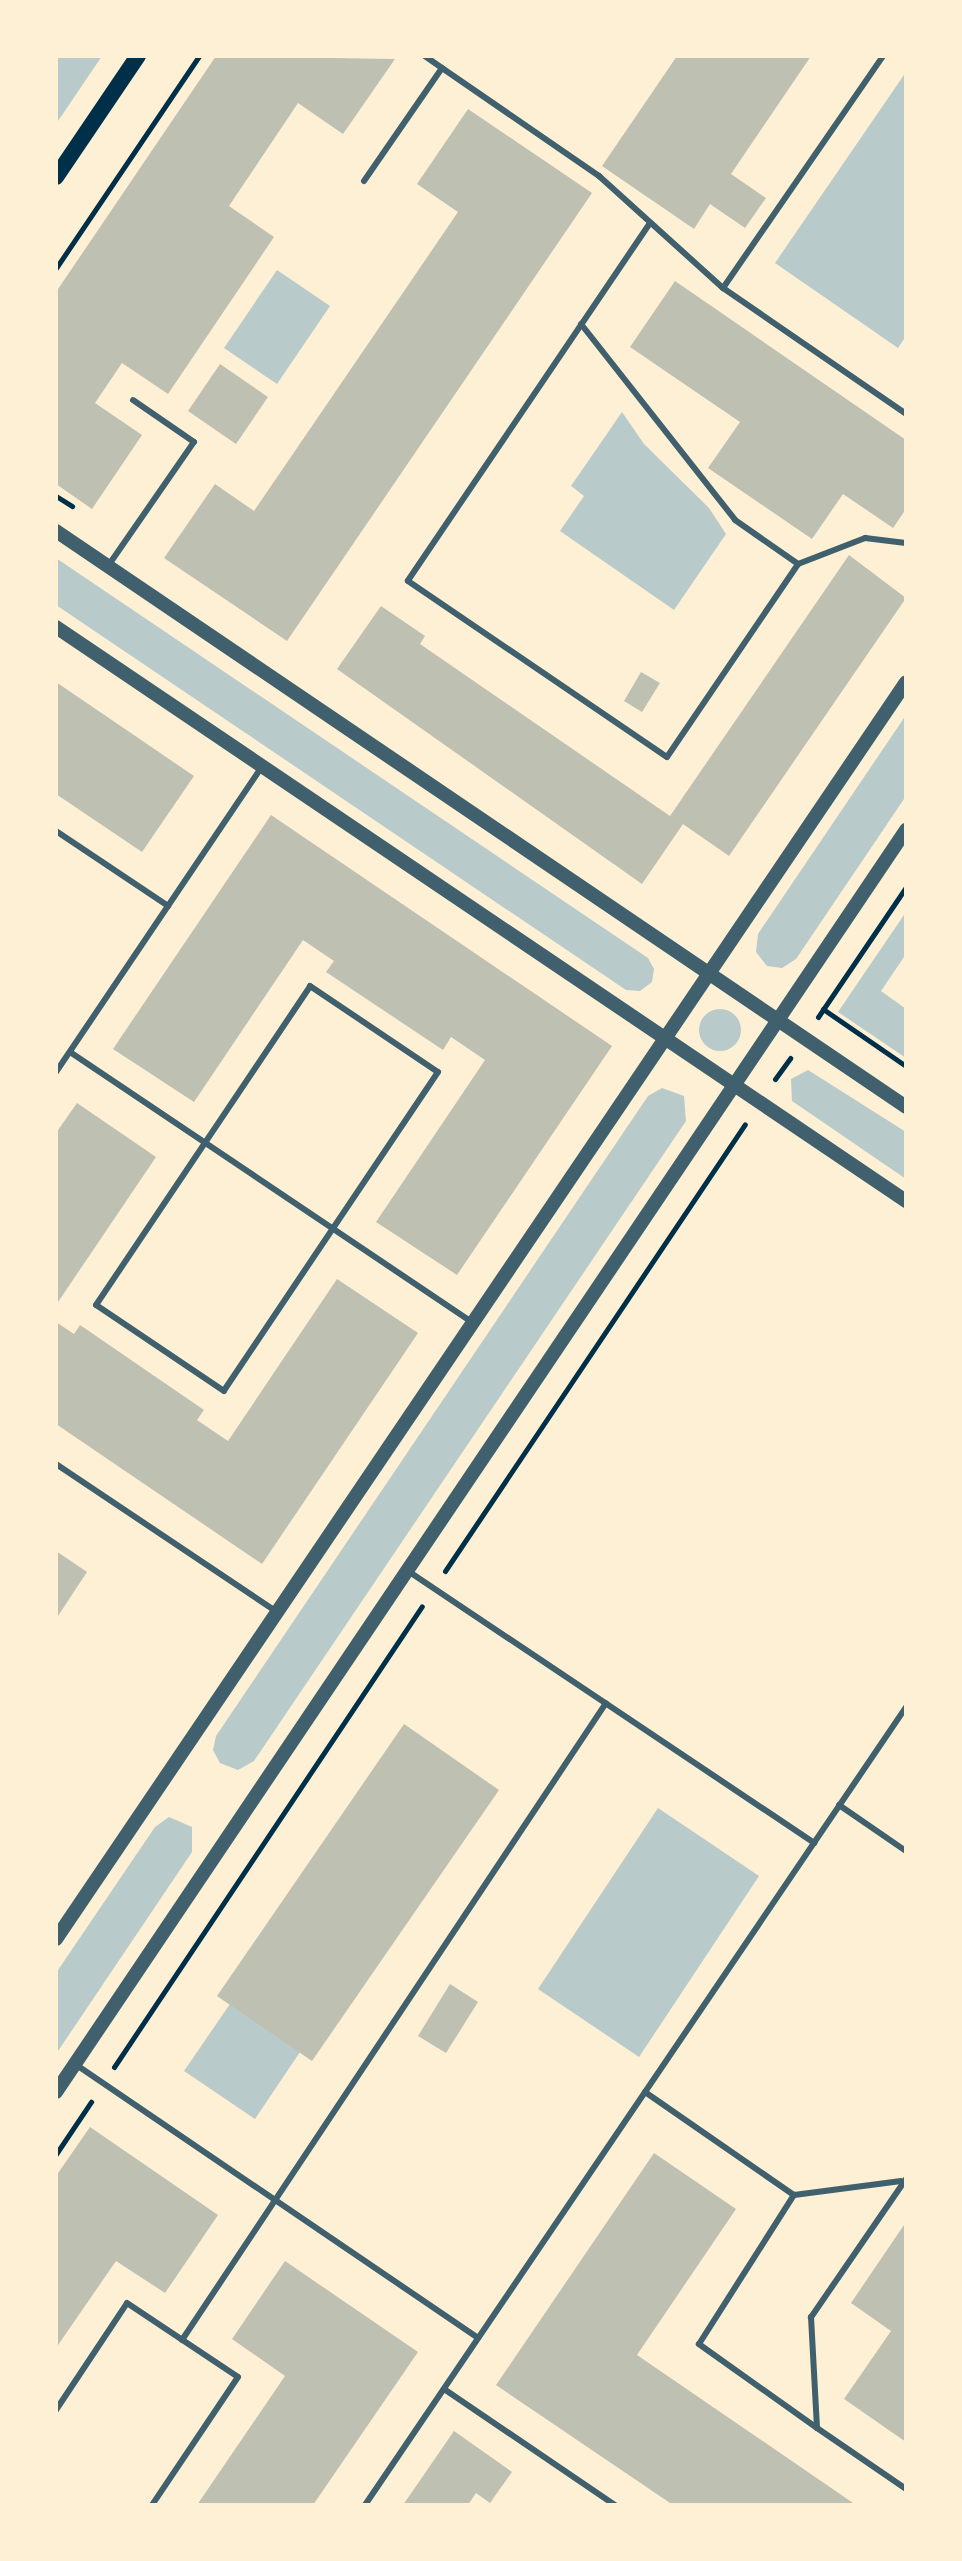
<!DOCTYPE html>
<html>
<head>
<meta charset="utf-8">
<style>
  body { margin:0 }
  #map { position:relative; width:962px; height:2561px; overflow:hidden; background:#fdf0d5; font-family:Rubik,sans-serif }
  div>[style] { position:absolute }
  .green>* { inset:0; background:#b9caca }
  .round { border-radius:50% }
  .building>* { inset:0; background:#bec0b2 }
  .path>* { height:5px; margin:-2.5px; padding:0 2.5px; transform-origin:2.5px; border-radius:2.5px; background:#003049 }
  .service>* { height:6px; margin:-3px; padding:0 3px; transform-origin:3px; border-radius:3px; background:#3f606c }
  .tertiary>* { height:14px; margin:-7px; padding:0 7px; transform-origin:7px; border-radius:7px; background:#3f606c }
  .secondary>* { height:16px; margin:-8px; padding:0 8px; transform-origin:8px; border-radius:8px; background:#003049 }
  span { translate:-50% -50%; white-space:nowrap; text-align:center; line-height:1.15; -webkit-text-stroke:6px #fdf0d5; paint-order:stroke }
  .frame { position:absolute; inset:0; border:58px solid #fdf0d5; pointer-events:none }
</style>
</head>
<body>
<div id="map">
  <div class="green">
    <div style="clip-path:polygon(56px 56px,102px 56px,56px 124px)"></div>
    <div style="clip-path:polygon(906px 72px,906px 336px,898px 348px,775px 263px)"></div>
    <div style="clip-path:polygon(277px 270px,330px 306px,277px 384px,224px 348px)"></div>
    <div style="clip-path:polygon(622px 412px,644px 444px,709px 508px,726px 534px,674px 610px,560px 531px,584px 496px,571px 486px)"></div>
    <div style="clip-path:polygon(56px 558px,648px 958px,654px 969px,652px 982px,640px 991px,626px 990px,56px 605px)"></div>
    <div style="clip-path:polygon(906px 715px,906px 796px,796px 959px,782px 968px,767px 966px,756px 952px,758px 934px)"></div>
    <div style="clip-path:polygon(906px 912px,906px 954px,881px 991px,906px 1009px,906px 1058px,838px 1012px)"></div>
    <div class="round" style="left:699px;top:1009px;width:42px;height:42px"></div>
    <div style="clip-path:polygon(808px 1070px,906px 1132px,906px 1179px,792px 1101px,791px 1079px)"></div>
    <div style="clip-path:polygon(662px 1088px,684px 1096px,686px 1121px,254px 1761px,238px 1770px,220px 1763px,213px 1750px,216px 1736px,648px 1096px)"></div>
    <div style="clip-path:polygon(658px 1808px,759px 1876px,639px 2057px,538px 1989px)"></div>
    <div style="clip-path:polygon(169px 1817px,192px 1827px,192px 1852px,56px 2054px,56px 1973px,155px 1827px)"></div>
    <div style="clip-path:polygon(230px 2004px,300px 2052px,255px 2119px,184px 2071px)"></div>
  </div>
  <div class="building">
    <div style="clip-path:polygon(216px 56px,395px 59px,343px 134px,298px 103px,229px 206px,274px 237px,168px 394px,122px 363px,95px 403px,142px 435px,92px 509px,56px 484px,56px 292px)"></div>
    <div style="clip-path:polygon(677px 56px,811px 56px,731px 174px,766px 198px,745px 228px,710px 204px,694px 229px,602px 166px)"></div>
    <div style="clip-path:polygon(468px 109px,592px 193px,287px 641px,164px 558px,215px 484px,254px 511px,458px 212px,417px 184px)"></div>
    <div style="clip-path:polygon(675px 281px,906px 440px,906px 509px,893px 528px,843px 494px,812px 539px,708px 468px,740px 422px,630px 347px)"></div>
    <div style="clip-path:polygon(220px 364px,268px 397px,236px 444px,188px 411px)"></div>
    <div style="clip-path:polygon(849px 555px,906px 598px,729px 856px,683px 824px,642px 884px,337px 669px,381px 606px,425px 636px,420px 644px,670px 816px)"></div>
    <div style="clip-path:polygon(641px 672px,660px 683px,642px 712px,624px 701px)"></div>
    <div style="clip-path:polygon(56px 682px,194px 776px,142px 852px,56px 794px)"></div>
    <div style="clip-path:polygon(271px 815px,612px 1046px,457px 1275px,376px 1222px,485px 1060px,451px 1037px,443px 1050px,326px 972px,334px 961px,303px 940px,194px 1102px,113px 1049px)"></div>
    <div style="clip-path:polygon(77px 1103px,156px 1157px,56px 1305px,56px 1133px)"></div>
    <div style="clip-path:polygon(337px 1279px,418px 1333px,262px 1564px,56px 1424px,56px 1322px,74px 1334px,80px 1325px,204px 1410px,197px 1420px,228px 1441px)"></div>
    <div style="clip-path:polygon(56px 1551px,87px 1572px,56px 1619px)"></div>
    <div style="clip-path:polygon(404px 1724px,499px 1790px,312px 2061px,217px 1996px)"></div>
    <div style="clip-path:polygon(450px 1984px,478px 2002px,446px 2053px,418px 2036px)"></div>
    <div style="clip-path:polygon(90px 2127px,218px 2215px,165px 2293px,116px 2261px,56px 2348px,56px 2176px)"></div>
    <div style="clip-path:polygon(654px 2153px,736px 2209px,637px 2355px,856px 2505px,673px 2505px,496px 2385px)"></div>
    <div style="clip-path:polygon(906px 2222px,906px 2442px,844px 2399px,891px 2331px,851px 2303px)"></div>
    <div style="clip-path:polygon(285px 2261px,418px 2352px,313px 2505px,197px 2505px,285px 2376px,232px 2339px)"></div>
    <div style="clip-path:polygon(454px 2431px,512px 2472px,490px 2503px,476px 2493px,468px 2505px,403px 2505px)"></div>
  </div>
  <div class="path">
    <div style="left:56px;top:268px;width:256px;rotate:-56deg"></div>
    <div style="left:56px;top:496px;width:19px;rotate:32deg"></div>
    <div style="left:823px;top:1009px;width:101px;rotate:34.5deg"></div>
    <div style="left:818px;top:1017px;width:157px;rotate:-55.9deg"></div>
    <div style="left:775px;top:1079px;width:26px;rotate:-54deg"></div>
    <div style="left:445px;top:1571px;width:538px;rotate:-56.13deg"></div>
    <div style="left:114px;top:2067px;width:554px;rotate:-56.25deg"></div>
    <div style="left:56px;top:2154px;width:63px;rotate:-56.1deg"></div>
  </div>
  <div class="service">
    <div style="left:442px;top:68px;width:191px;rotate:34.5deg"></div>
    <div style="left:599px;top:176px;width:167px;rotate:42.1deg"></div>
    <div style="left:723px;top:288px;width:222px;rotate:34.5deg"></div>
    <div style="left:364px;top:181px;width:137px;rotate:-55.4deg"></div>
    <div style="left:442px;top:68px;width:21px;rotate:-145deg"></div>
    <div style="left:650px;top:223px;width:432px;rotate:124.1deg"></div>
    <div style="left:408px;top:581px;width:313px;rotate:34.2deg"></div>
    <div style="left:667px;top:757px;width:233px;rotate:-55.8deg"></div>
    <div style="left:798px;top:564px;width:72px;rotate:-21.2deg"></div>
    <div style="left:865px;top:538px;width:41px;rotate:7deg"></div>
    <div style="left:723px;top:288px;width:282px;rotate:-55.4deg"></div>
    <div style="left:581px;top:324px;width:249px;rotate:51.8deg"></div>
    <div style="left:735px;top:520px;width:77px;rotate:34.9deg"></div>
    <div style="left:108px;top:566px;width:151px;rotate:-55.3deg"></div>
    <div style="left:194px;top:442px;width:74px;rotate:-145.5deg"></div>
    <div style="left:56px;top:831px;width:135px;rotate:33.8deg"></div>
    <div style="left:310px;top:986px;width:154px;rotate:33.9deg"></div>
    <div style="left:438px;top:1072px;width:384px;rotate:123.9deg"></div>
    <div style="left:224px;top:1391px;width:154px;rotate:-146.1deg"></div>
    <div style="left:96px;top:1305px;width:384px;rotate:-56.1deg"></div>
    <div style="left:70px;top:1052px;width:484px;rotate:33.9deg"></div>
    <div style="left:56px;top:1072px;width:368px;rotate:-56deg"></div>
    <div style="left:56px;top:1464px;width:266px;rotate:33.8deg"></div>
    <div style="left:408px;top:1571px;width:489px;rotate:33.8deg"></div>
    <div style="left:839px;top:1805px;width:81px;rotate:34.5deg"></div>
    <div style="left:75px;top:2064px;width:487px;rotate:34.2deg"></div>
    <div style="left:645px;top:2092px;width:181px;rotate:34.7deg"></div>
    <div style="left:906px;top:2179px;width:168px;rotate:124.5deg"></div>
    <div style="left:811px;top:2317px;width:111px;rotate:86.9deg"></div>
    <div style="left:817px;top:2428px;width:108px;rotate:34.4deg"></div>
    <div style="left:182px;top:2340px;width:765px;rotate:-56.35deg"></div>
    <div style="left:444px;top:2389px;width:207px;rotate:34.2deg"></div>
    <div style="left:56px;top:2410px;width:128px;rotate:-56.4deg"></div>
    <div style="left:127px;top:2303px;width:133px;rotate:33.7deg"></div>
    <div style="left:238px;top:2377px;width:154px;rotate:123.9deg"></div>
    <div style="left:817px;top:2428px;width:145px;rotate:-144.6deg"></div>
    <div style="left:699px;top:2344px;width:177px;rotate:-57.5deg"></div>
    <div style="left:794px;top:2195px;width:108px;rotate:-7.5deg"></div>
    <div style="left:365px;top:2505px;width:964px;rotate:-55.86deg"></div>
  </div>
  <div class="tertiary">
    <div style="left:56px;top:531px;width:1027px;rotate:34.12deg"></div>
    <div style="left:56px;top:627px;width:1026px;rotate:34.03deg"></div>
    <div style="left:56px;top:1939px;width:1517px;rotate:-55.93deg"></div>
    <div style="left:56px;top:2092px;width:1522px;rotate:-56.04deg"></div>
  </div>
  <div class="secondary">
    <div style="left:56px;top:177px;width:146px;rotate:-55.9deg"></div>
  </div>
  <div class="frame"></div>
</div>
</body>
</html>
